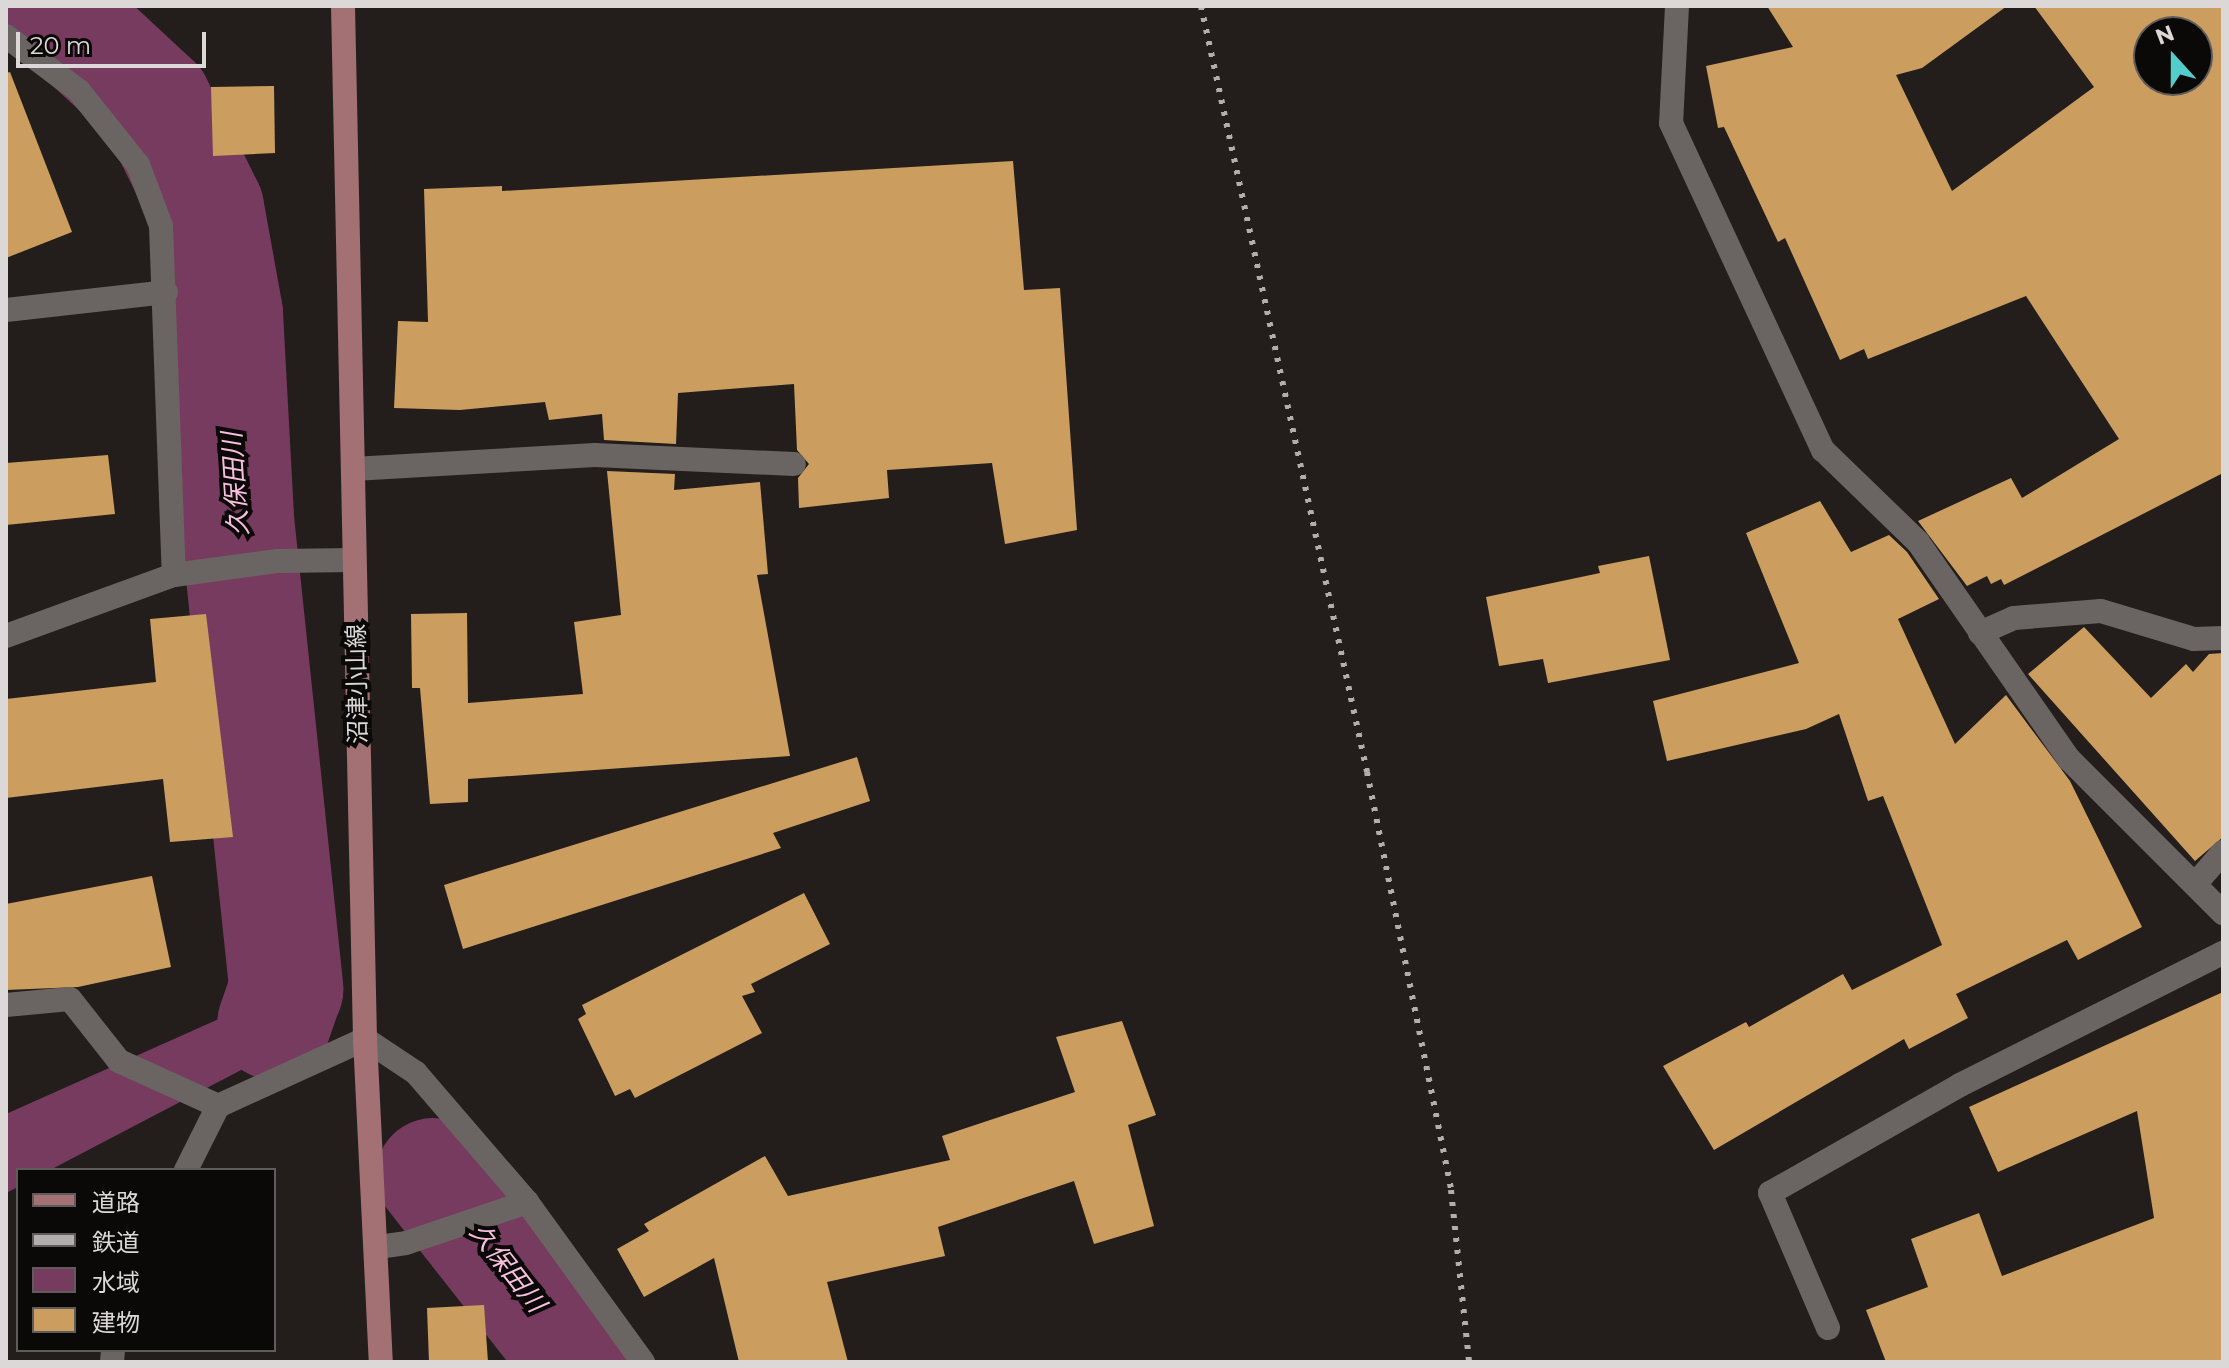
<!DOCTYPE html>
<html>
<head>
<meta charset="utf-8">
<style>
  body { margin:0 }
  #map { position:relative; width:2229px; height:1368px; overflow:hidden; background:#231e1c; font-family:Montserrat,"Noto Sans JP",sans-serif }
  div>[style] { position:absolute }
  .water>* { inset:0; background:#783b60 }
  .river>* { height:114px; margin:-57px; padding:0 57px; transform-origin:57px; border-radius:57px; background:#783b60 }
  .building>* { inset:0; background:#cb9e5f }
  .minor>* { height:24px; margin:-12px; padding:0 12px; transform-origin:12px; border-radius:12px; background:#6a6562 }
  .major>* { height:24px; margin:-12px; padding:0 12px; transform-origin:12px; border-radius:12px; background:#a37073 }
  .rail>* { height:6px; margin-top:-3px; transform-origin:0; background:repeating-linear-gradient(90deg,#b2aead 0 4px,transparent 0 12px) }
  span { translate:-50% -50%; white-space:nowrap; text-align:center; line-height:1.15; -webkit-text-stroke:8px #0b0908; paint-order:stroke }
  .street-label { font-size:24px; color:#dcd8d7 }
  .water-label { font-size:26px; color:#f7bedd; font-style:italic }
  .frame { position:absolute; inset:0; border:8px solid #dcd8d7; pointer-events:none }
  .legend { position:absolute; left:16px; top:1168px; width:260px; height:184px; box-sizing:border-box; background:#0b0908; border:2px solid #5f5c5b; margin:0; padding:10px 14px; list-style:none; font-size:24px; color:#dcd8d7 }
  .legend li { display:flex; align-items:center; gap:16px; height:40px }
  .legend b { width:40px; border:2px solid #5f5c5b }
  .north { position:absolute; left:2133px; top:16px; width:80px; height:80px; box-sizing:border-box; background:#0b0908; border:2px solid #5f5c5b; border-radius:50%; rotate:339deg; font-size:22px; font-weight:700; line-height:32px; text-align:center; color:#dcd8d7 }
  .north::after { content:''; display:block; margin:auto; width:28px; height:36px; background:#53cdca; clip-path:polygon(50% 0,100% 100%,50% 72%,0 100%) }
  .scale { position:absolute; left:16px; top:32px; width:190px; height:36px; box-sizing:border-box; border:4px solid #dcd8d7; border-top:0; padding-left:10px; font-size:24px; line-height:28px; white-space:nowrap; color:#dcd8d7; -webkit-text-stroke:6px #0b0908; paint-order:stroke }
</style>
</head>
<body>
<div id="map">
  <div class="water">
    <div style="clip-path:polygon(286px 989px,262px 1059px,50px 1170px,18px 1170px,18px 1187px,6px 1193px,6px 1114px)"></div>
  </div>
  <div class="river">
    <div style="left:43px;top:6px;width:32px;rotate:34deg"></div>
    <div style="left:70px;top:24px;width:116px;rotate:42.9deg"></div>
    <div style="left:155px;top:103px;width:117px;rotate:63.7deg"></div>
    <div style="left:207px;top:208px;width:108px;rotate:79.8deg"></div>
    <div style="left:226px;top:314px;width:205px;rotate:86.9deg"></div>
    <div style="left:237px;top:519px;width:473px;rotate:84deg"></div>
    <div style="left:286px;top:989px;width:36px;rotate:109deg"></div>
    <div style="left:433px;top:1175px;width:238px;rotate:51.8deg"></div>
  </div>
  <div class="building">
    <div style="clip-path:polygon(evenodd,1767px 6px,2007px 6px,1922px 68px,1896px 75px,1952px 191px,2094px 87px,2034px 6px,2223px 6px,2223px 473px,2004px 585px,2001px 579px,1991px 584px,1987px 576px,1967px 586px,1918px 521px,2011px 478px,2022px 498px,2119px 439px,2026px 296px,1868px 359px,1864px 349px,1840px 360px,1785px 238px,1778px 242px,1724px 127px,1718px 128px,1706px 66px,1793px 47px,1767px 6px,2149px 32px,2197px 32px,2197px 80px,2149px 80px,2149px 32px)"></div>
    <div style="clip-path:polygon(10px 72px,72px 232px,6px 258px,6px 73px)"></div>
    <div style="clip-path:polygon(274px 86px,275px 153px,213px 156px,211px 87px)"></div>
    <div style="clip-path:polygon(1013px 161px,1024px 290px,1060px 288px,1077px 530px,1005px 544px,992px 463px,887px 470px,889px 498px,799px 508px,798px 478px,809px 464px,797px 450px,794px 384px,678px 393px,676px 444px,604px 440px,602px 414px,549px 420px,545px 402px,460px 410px,394px 408px,398px 321px,428px 322px,424px 189px,502px 186px,502px 191px)"></div>
    <div style="clip-path:polygon(108px 455px,115px 514px,6px 525px,6px 463px)"></div>
    <div style="clip-path:polygon(607px 471px,675px 474px,674px 490px,760px 482px,768px 574px,757px 575px,790px 756px,468px 779px,468px 802px,430px 804px,420px 688px,412px 688px,411px 614px,467px 613px,468px 703px,583px 694px,574px 622px,621px 615px)"></div>
    <div style="clip-path:polygon(1820px 501px,1851px 552px,1889px 535px,1907px 552px,1939px 599px,1898px 619px,1955px 744px,2006px 695px,2070px 781px,2142px 927px,2078px 960px,2067px 940px,1956px 994px,1968px 1018px,1909px 1049px,1904px 1039px,1714px 1150px,1663px 1066px,1746px 1022px,1749px 1027px,1843px 974px,1852px 990px,1942px 945px,1883px 796px,1868px 801px,1839px 714px,1806px 729px,1667px 761px,1653px 701px,1799px 663px,1746px 533px)"></div>
    <div style="clip-path:polygon(1649px 556px,1670px 660px,1548px 683px,1543px 659px,1499px 666px,1486px 597px,1600px 573px,1598px 566px)"></div>
    <div style="clip-path:polygon(206px 614px,233px 837px,170px 842px,163px 779px,6px 798px,6px 699px,156px 682px,150px 619px)"></div>
    <div style="clip-path:polygon(2084px 627px,2151px 698px,2186px 664px,2193px 672px,2209px 654px,2223px 653px,2223px 837px,2195px 861px,2028px 674px)"></div>
    <div style="clip-path:polygon(857px 757px,870px 801px,773px 833px,781px 848px,463px 949px,444px 885px)"></div>
    <div style="clip-path:polygon(152px 876px,171px 967px,78px 987px,6px 990px,6px 904px)"></div>
    <div style="clip-path:polygon(804px 893px,830px 944px,751px 984px,755px 992px,742px 996px,762px 1033px,635px 1098px,630px 1089px,615px 1096px,578px 1019px,586px 1014px,582px 1005px)"></div>
    <div style="clip-path:polygon(2223px 992px,2223px 1362px,1886px 1362px,1866px 1310px,1928px 1287px,1911px 1239px,1979px 1213px,2002px 1276px,2154px 1218px,2137px 1111px,1998px 1172px,1969px 1107px)"></div>
    <div style="clip-path:polygon(1122px 1021px,1156px 1115px,1128px 1125px,1154px 1226px,1094px 1244px,1074px 1181px,938px 1227px,945px 1256px,827px 1282px,848px 1362px,739px 1362px,714px 1258px,644px 1297px,617px 1249px,649px 1231px,644px 1224px,765px 1156px,788px 1196px,950px 1160px,942px 1136px,1075px 1092px,1056px 1037px)"></div>
    <div style="clip-path:polygon(484px 1305px,488px 1362px,429px 1362px,427px 1308px)"></div>
  </div>
  <div class="minor">
    <div style="left:1677px;top:6px;width:117px;rotate:92.9deg"></div>
    <div style="left:1671px;top:123px;width:361px;rotate:65.1deg"></div>
    <div style="left:1823px;top:450px;width:132px;rotate:44.1deg"></div>
    <div style="left:1918px;top:542px;width:264px;rotate:55.2deg"></div>
    <div style="left:2069px;top:759px;width:218px;rotate:45deg"></div>
    <div style="left:6px;top:36px;width:91px;rotate:37deg"></div>
    <div style="left:79px;top:91px;width:95px;rotate:51.4deg"></div>
    <div style="left:138px;top:165px;width:65px;rotate:69.3deg"></div>
    <div style="left:161px;top:226px;width:349px;rotate:87.9deg"></div>
    <div style="left:174px;top:575px;width:105px;rotate:-7.7deg"></div>
    <div style="left:278px;top:561px;width:76px;rotate:-0.8deg"></div>
    <div style="left:6px;top:310px;width:161px;rotate:-6.4deg"></div>
    <div style="left:353px;top:469px;width:242px;rotate:-3.3deg"></div>
    <div style="left:595px;top:455px;width:199px;rotate:2.6deg"></div>
    <div style="left:1980px;top:633px;width:37px;rotate:-24deg"></div>
    <div style="left:2014px;top:618px;width:87px;rotate:-4.6deg"></div>
    <div style="left:2101px;top:611px;width:97px;rotate:16.8deg"></div>
    <div style="left:2194px;top:639px;width:29px;rotate:-2deg"></div>
    <div style="left:6px;top:636px;width:179px;rotate:-20deg"></div>
    <div style="left:2197px;top:882px;width:40px;rotate:-49deg"></div>
    <div style="left:6px;top:1005px;width:64px;rotate:-5.4deg"></div>
    <div style="left:70px;top:999px;width:79px;rotate:51.7deg"></div>
    <div style="left:119px;top:1061px;width:109px;rotate:24.4deg"></div>
    <div style="left:186px;top:1170px;width:72px;rotate:-63.4deg"></div>
    <div style="left:218px;top:1106px;width:162px;rotate:-24.5deg"></div>
    <div style="left:365px;top:1039px;width:61px;rotate:33.7deg"></div>
    <div style="left:416px;top:1073px;width:170px;rotate:49.3deg"></div>
    <div style="left:527px;top:1202px;width:198px;rotate:54.1deg"></div>
    <div style="left:378px;top:1247px;width:28px;rotate:-8deg"></div>
    <div style="left:406px;top:1243px;width:128px;rotate:-18.7deg"></div>
    <div style="left:1828px;top:1328px;width:147px;rotate:-113.2deg"></div>
    <div style="left:1770px;top:1193px;width:219px;rotate:-29.6deg"></div>
    <div style="left:1960px;top:1085px;width:294px;rotate:-26.7deg"></div>
    <div style="left:112px;top:1362px;width:12px;rotate:-85deg"></div>
  </div>
  <div class="major">
    <div style="left:343px;top:6px;width:1033px;rotate:88.78deg"></div>
    <div style="left:365px;top:1039px;width:323px;rotate:87.2deg"></div>
  </div>
  <div class="rail">
    <div style="left:1201px;top:6px;width:784px;rotate:77.77deg"></div>
    <div style="left:1367px;top:772px;width:426px;rotate:78.6deg"></div>
    <div style="left:1451px;top:1190px;width:173px;rotate:84deg"></div>
  </div>
  <div class="street-label">
    <span style="left:357px;top:684px;rotate:-91deg">沼津小山線</span>
  </div>
  <div class="water-label">
    <span style="left:236px;top:484px;rotate:-94deg">久保田川</span>
    <span style="left:507px;top:1268px;rotate:52deg">久保田川</span>
  </div>
  <div class="frame"></div>
  <ul class="legend">
  <li><b style="height:10px;background:#a37073"></b>道路</li>
  <li><b style="height:10px;background:#b2aead"></b>鉄道</li>
  <li><b style="height:22px;background:#783b60"></b>水域</li>
  <li><b style="height:22px;background:#cb9e5f"></b>建物</li>
  </ul>
  <div class="north">N</div>
  <div class="scale">20 m</div>
</div>
</body>
</html>
